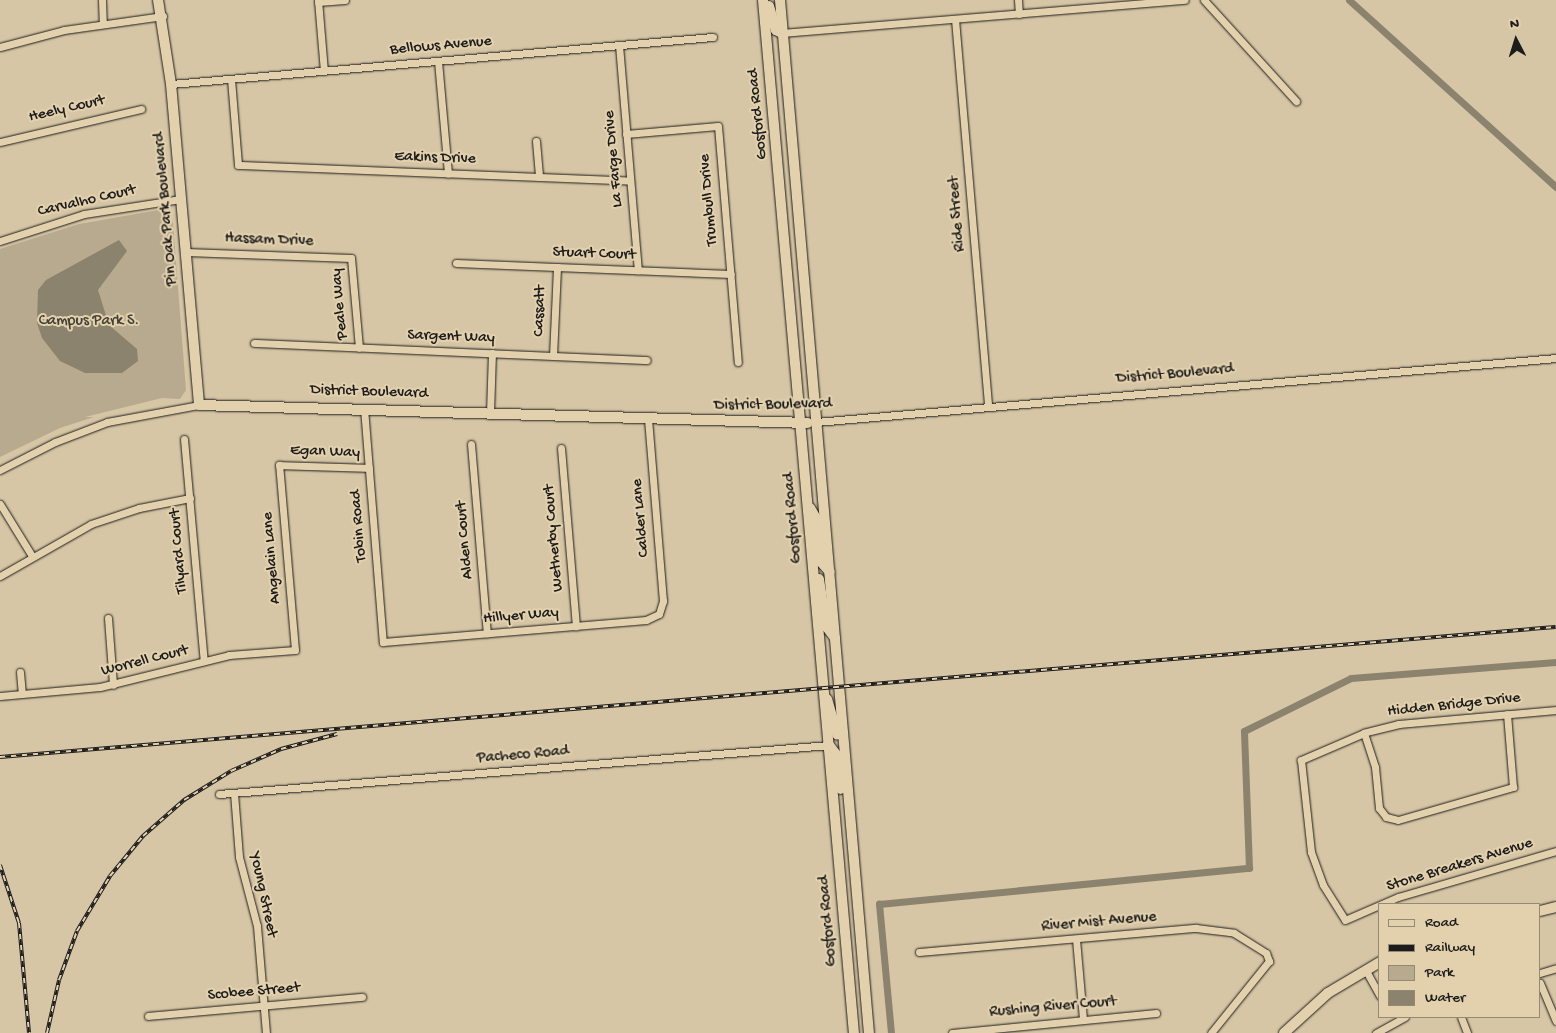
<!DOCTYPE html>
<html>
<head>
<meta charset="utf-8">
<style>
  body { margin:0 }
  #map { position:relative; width:1556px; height:1033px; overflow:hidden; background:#d7c6a5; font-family:"Gochi Hand",sans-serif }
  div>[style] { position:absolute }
  .green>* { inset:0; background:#b8aa8e }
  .water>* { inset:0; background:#8c836f }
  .canal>* { height:7px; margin:-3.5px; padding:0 3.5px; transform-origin:3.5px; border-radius:3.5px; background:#8c836f }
  .roads { filter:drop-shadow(0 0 1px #1c1c1c) drop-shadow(0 0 1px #1c1c1c) }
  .street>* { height:7px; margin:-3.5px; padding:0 3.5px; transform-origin:3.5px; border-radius:3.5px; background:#e3d1ae }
  .secondary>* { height:10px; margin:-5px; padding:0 5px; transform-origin:5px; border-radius:5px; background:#e3d1ae }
  .rail>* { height:4px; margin-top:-2px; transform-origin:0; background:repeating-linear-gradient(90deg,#e3d1ae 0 5.5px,#1c1c1c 0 11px); box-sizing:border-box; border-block:1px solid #1c1c1c }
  span { translate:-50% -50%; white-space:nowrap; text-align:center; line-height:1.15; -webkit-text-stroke:4px #e3d1ae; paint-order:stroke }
  .street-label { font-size:16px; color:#1c1c1c }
  .park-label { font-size:16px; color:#434038 }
  .legend { position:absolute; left:1378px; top:903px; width:162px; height:115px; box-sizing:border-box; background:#e3d1ae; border:1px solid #938974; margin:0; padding:6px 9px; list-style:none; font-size:15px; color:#1c1c1c }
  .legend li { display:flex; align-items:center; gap:10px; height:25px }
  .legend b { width:25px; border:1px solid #938974 }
  .north { position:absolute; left:1491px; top:15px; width:50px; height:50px; -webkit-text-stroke:4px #e3d1ae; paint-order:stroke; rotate:355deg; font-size:14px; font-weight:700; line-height:20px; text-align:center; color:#1c1c1c }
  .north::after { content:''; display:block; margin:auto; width:18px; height:22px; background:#1c1c1c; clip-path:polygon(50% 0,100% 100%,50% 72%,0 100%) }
</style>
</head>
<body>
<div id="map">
  <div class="green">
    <div style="clip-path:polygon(164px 209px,173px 223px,186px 390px,180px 399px,162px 398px,85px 417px,94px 417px,60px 428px,0 457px,0 249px,79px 224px)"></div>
  </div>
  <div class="water">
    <div style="clip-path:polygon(119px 240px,127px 251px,98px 290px,109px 325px,137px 349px,138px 361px,122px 373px,85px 373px,60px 361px,42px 338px,37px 323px,38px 290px,46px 280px)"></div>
  </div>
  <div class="canal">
    <div style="left:1349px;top:0;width:279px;rotate:42.1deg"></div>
    <div style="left:891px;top:1033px;width:130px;rotate:-95.3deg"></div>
    <div style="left:879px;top:904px;width:372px;rotate:-5.6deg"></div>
    <div style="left:1249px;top:868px;width:137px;rotate:-92.1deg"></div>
    <div style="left:1244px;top:731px;width:119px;rotate:-26.4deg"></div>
    <div style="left:1351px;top:678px;width:206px;rotate:-4.5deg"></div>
  </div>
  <div class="roads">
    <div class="street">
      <div style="left:102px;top:0;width:23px;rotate:88deg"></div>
      <div style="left:318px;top:0;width:71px;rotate:85.2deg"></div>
      <div style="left:1018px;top:0;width:14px;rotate:86deg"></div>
      <div style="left:1204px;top:0;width:137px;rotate:47.7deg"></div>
      <div style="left:318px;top:2px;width:27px;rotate:-4deg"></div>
      <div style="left:955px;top:19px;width:387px;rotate:85.1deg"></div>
      <div style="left:782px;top:33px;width:404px;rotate:-4.7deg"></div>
      <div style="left:619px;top:45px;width:226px;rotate:85.2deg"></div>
      <div style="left:0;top:47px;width:66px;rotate:-14.9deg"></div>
      <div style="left:64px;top:30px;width:100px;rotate:-8deg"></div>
      <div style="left:438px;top:61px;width:113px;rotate:84.9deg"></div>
      <div style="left:231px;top:79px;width:86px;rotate:85.3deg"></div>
      <div style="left:238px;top:165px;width:392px;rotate:2.3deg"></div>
      <div style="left:171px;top:84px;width:544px;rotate:-4.96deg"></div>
      <div style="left:626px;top:134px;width:92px;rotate:-5deg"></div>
      <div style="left:718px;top:126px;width:237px;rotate:85.2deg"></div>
      <div style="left:536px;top:141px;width:36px;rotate:85deg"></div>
      <div style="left:0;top:142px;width:145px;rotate:-13.2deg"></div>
      <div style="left:0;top:241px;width:88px;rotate:-17.8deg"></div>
      <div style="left:84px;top:214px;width:98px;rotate:-8.8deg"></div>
      <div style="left:186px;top:252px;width:165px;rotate:2.1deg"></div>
      <div style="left:351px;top:258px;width:90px;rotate:84.9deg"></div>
      <div style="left:456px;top:263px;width:275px;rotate:2.3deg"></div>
      <div style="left:254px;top:343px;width:393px;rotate:2.5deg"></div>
      <div style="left:553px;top:356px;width:89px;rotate:-87.4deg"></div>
      <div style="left:364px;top:408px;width:235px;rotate:85.4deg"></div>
      <div style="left:383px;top:642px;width:264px;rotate:-4.8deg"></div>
      <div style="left:646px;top:620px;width:14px;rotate:-25deg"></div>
      <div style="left:659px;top:614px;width:14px;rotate:-73deg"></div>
      <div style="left:663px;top:601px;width:183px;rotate:-94.7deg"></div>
      <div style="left:490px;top:413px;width:60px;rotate:-88.1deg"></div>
      <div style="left:816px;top:422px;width:743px;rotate:-4.94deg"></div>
      <div style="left:184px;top:439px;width:223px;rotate:84.9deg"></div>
      <div style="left:471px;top:444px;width:190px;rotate:85.2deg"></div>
      <div style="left:561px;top:448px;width:179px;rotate:85.2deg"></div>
      <div style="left:0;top:470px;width:62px;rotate:-27deg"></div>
      <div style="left:55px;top:442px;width:56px;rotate:-21deg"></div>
      <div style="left:107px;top:422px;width:94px;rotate:-10.5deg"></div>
      <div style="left:0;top:504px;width:61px;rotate:58.4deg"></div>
      <div style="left:0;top:576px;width:105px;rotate:-29.7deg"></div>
      <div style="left:91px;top:524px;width:51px;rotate:-18.4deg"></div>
      <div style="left:139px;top:508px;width:52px;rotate:-11.1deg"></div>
      <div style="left:108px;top:618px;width:67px;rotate:85.7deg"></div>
      <div style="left:20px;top:672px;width:22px;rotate:85deg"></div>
      <div style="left:0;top:696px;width:100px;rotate:-5.1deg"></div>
      <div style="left:100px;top:687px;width:133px;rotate:-13.9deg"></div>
      <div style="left:229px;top:655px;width:66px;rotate:-4.3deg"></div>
      <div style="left:295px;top:650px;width:186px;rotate:-94.9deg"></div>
      <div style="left:279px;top:465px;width:90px;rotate:1.9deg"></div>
      <div style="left:1556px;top:710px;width:158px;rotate:174.9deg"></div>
      <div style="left:1399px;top:724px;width:36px;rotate:166deg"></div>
      <div style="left:1364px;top:733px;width:69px;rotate:156.8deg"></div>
      <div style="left:1301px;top:760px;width:93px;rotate:83.8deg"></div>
      <div style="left:1311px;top:852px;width:35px;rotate:70deg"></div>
      <div style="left:1323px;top:885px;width:41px;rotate:57.8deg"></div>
      <div style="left:1345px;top:920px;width:58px;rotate:-23.5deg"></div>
      <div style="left:1398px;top:897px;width:165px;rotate:-16.2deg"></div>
      <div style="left:1364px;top:733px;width:36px;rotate:72deg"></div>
      <div style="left:1375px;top:767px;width:41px;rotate:84.4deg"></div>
      <div style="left:1379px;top:808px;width:11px;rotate:52deg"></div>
      <div style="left:1386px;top:817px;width:12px;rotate:14deg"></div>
      <div style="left:1398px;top:820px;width:120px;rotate:-16deg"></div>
      <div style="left:1513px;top:787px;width:73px;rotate:-94.7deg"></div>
      <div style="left:234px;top:793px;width:64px;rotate:85.5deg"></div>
      <div style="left:239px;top:857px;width:71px;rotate:75.4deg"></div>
      <div style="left:257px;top:926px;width:107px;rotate:85.2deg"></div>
      <div style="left:219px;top:794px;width:612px;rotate:-4.59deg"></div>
      <div style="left:1076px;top:939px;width:80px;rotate:85deg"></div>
      <div style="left:919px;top:952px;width:278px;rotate:-5deg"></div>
      <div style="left:1196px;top:928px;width:38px;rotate:7deg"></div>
      <div style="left:1234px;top:933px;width:38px;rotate:32deg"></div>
      <div style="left:1266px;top:953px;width:9px;rotate:69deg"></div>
      <div style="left:1269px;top:961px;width:92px;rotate:128.9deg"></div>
      <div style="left:1365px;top:969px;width:31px;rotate:61deg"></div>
      <div style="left:1540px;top:973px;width:17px;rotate:-17deg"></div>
      <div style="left:1540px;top:983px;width:41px;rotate:67.2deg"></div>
      <div style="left:148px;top:1016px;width:215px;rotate:-5.1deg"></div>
      <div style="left:1461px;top:1017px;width:17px;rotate:69deg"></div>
      <div style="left:952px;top:1033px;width:205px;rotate:-5.6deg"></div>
      <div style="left:1376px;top:1033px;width:33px;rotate:-29deg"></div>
    </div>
    <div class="secondary">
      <div style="left:158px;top:0;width:85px;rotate:81.2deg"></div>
      <div style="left:171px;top:84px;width:322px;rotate:85deg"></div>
      <div style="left:199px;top:405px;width:609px;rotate:1.69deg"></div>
      <div style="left:763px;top:0;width:1037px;rotate:84.97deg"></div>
      <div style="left:780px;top:0;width:1037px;rotate:85.08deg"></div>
      <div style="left:769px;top:6px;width:25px;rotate:74deg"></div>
      <div style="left:776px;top:30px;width:7px;rotate:27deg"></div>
      <div style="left:810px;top:508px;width:14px;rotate:60deg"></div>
      <div style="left:817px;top:520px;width:42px;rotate:84.6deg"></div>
      <div style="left:821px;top:562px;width:13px;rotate:48deg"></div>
      <div style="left:819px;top:579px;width:48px;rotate:81.5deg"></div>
      <div style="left:826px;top:626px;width:15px;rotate:53deg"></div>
      <div style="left:827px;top:699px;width:37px;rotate:74deg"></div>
      <div style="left:829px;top:745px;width:15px;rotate:53deg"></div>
      <div style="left:838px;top:757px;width:32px;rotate:85deg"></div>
      <div style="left:1540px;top:911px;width:16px;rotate:-14deg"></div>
      <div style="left:1284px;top:1033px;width:59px;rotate:-42.3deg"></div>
      <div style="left:1328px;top:993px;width:61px;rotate:-30.8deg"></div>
    </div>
  </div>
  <div class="rail">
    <div style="left:0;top:757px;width:1561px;rotate:-4.78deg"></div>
    <div style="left:0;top:865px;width:61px;rotate:71.9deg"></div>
    <div style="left:19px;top:923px;width:110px;rotate:84.8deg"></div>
    <div style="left:47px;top:1033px;width:54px;rotate:-77.2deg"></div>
    <div style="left:59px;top:980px;width:52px;rotate:-69.8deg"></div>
    <div style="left:77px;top:931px;width:64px;rotate:-59deg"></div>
    <div style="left:110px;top:876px;width:52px;rotate:-50.5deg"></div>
    <div style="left:143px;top:836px;width:55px;rotate:-41.3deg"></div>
    <div style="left:184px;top:800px;width:55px;rotate:-31.7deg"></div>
    <div style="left:231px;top:771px;width:55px;rotate:-23.7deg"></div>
    <div style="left:281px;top:749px;width:58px;rotate:-15deg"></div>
  </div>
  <div class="street-label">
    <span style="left:441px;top:47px;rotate:-5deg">Bellows Avenue</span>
    <span style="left:67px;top:110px;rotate:-13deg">Heely Court</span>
    <span style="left:759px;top:114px;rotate:-96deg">Gosford Road</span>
    <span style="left:435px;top:159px;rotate:2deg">Eakins Drive</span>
    <span style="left:615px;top:159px;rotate:-95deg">La Farge Drive</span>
    <span style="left:710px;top:200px;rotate:-95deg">Trumbull Drive</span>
    <span style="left:87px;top:202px;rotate:-13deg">Carvalho Court</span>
    <span style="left:167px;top:209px;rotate:-95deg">Pin Oak Park Boulevard</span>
    <span style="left:958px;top:214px;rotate:-95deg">Ride Street</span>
    <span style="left:269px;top:241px;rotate:2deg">Hassam Drive</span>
    <span style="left:594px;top:255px;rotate:2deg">Stuart Court</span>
    <span style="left:341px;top:304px;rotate:-95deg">Peale Way</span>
    <span style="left:541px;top:311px;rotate:-88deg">Cassatt</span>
    <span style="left:451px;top:338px;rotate:2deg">Sargent Way</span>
    <span style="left:1175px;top:375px;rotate:-5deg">District Boulevard</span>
    <span style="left:369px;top:393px;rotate:2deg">District Boulevard</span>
    <span style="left:773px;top:406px;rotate:-1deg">District Boulevard</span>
    <span style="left:325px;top:453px;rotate:2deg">Egan Way</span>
    <span style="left:642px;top:518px;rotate:-95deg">Calder Lane</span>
    <span style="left:794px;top:518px;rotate:-95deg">Gosford Road</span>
    <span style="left:360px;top:526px;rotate:-95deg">Tobin Road</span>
    <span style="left:555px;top:538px;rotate:-95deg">Wetherby Court</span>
    <span style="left:466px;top:540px;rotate:-95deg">Alden Court</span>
    <span style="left:180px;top:551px;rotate:-95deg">Tilyard Court</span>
    <span style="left:273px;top:558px;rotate:-95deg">Angelain Lane</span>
    <span style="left:521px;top:617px;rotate:-5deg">Hillyer Way</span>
    <span style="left:145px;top:662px;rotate:-14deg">Worrell Court</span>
    <span style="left:1454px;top:706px;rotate:-6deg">Hidden Bridge Drive</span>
    <span style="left:523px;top:756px;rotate:-5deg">Pacheco Road</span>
    <span style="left:1460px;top:866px;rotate:-17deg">Stone Breakers Avenue</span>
    <span style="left:262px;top:895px;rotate:78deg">Young Street</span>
    <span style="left:829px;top:921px;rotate:-95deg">Gosford Road</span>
    <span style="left:1099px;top:923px;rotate:-5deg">River Mist Avenue</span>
    <span style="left:254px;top:993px;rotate:-5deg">Scobee Street</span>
    <span style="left:1053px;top:1008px;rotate:-5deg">Rushing River Court</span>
  </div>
  <div class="park-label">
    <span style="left:89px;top:322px">Campus Park S.</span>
  </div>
  <ul class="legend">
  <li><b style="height:6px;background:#e3d1ae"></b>Road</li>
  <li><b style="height:6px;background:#1c1c1c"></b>Railway</li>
  <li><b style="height:14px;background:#b8aa8e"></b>Park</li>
  <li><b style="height:14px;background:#8c836f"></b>Water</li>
  </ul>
  <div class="north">N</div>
</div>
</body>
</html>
